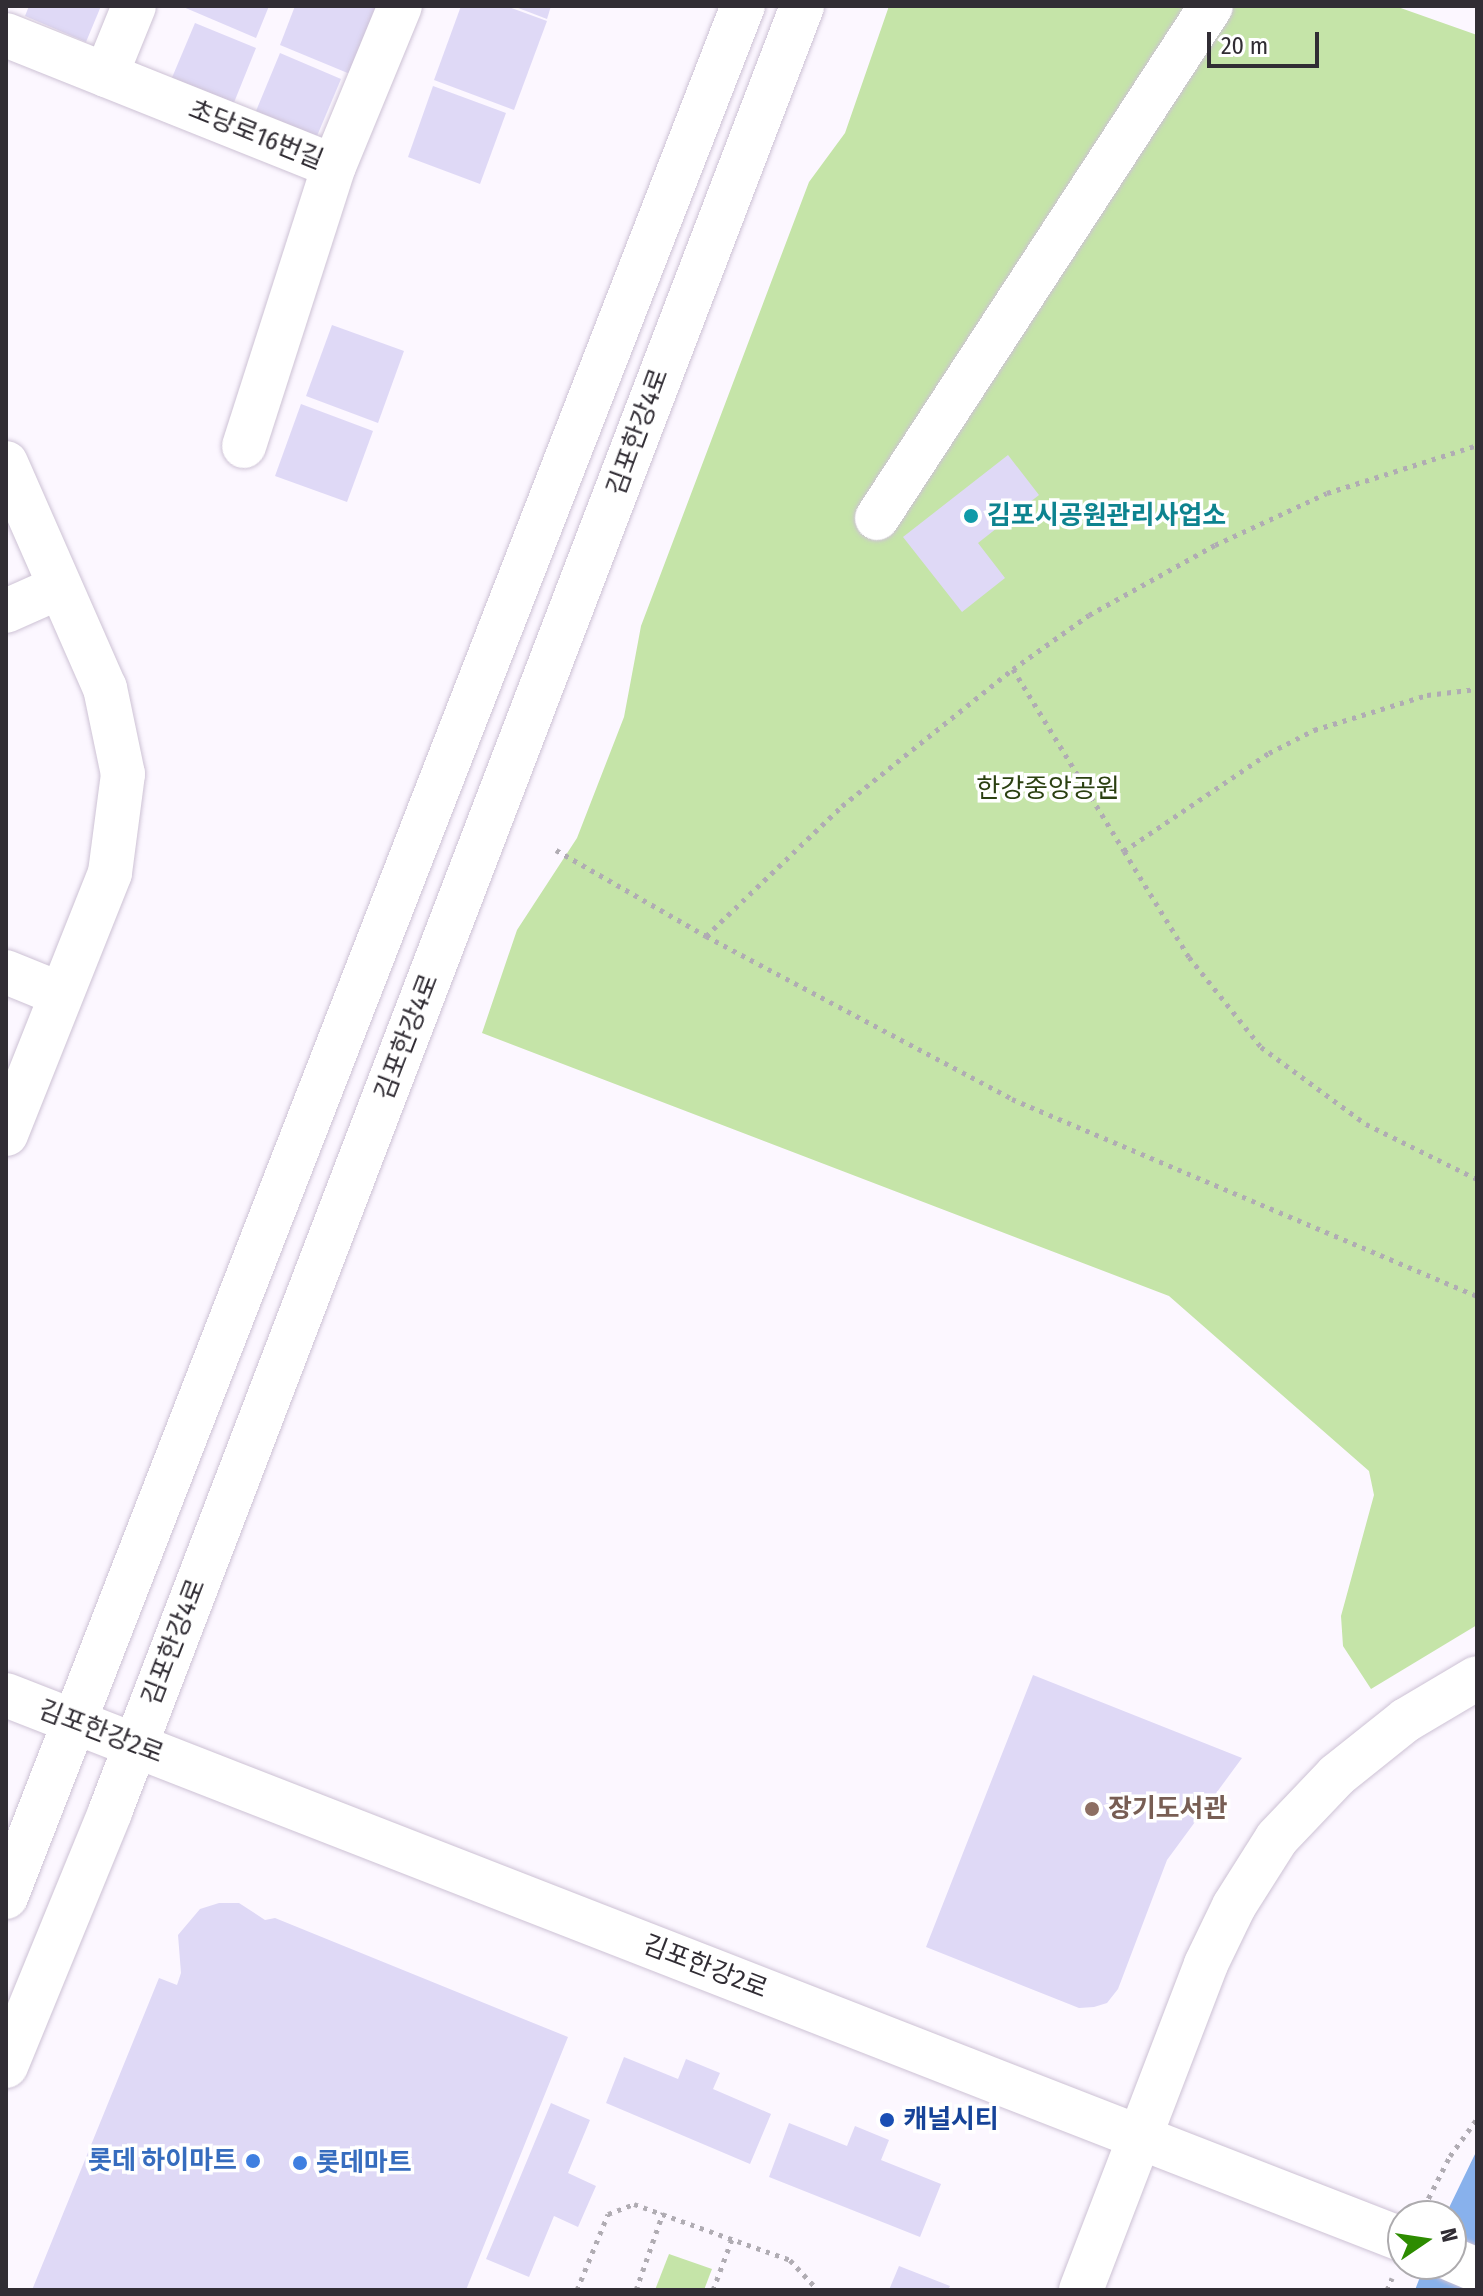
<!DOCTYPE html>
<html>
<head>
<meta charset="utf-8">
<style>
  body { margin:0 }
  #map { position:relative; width:1483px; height:2296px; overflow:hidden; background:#fcf7ff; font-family:"Fira Sans Condensed","Noto Sans KR",sans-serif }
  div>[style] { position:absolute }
  .green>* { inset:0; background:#c5e4a8 }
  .water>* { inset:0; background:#88b1ec }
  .building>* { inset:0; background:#dfd9f6 }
  .path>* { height:5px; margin-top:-2.5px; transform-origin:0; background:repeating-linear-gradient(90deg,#b0acb3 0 4px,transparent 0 10px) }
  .roads { filter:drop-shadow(0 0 2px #cdc2d5) drop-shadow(0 0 2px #cdc2d5) }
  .minor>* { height:44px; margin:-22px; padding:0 22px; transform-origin:22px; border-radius:22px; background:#fff }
  .dots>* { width:22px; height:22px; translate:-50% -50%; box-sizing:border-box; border:4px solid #fff; border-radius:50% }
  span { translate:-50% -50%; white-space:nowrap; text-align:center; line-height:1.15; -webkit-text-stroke:7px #fff; paint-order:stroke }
  .street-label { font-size:26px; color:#312d34 }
  .culture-label { font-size:26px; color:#0d838f; font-weight:700 }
  .left { translate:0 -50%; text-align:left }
  .park-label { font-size:26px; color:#2b4011 }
  .education-label { font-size:26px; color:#785e54; font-weight:700 }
  .transit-label { font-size:26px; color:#164399; font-weight:700 }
  .shop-label { font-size:26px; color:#366cbe; font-weight:700 }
  .right { translate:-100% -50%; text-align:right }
  .frame { position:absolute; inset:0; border:8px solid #312d34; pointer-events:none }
  .north { position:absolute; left:1387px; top:2200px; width:80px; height:80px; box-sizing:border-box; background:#fff; border:2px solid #adabae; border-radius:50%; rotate:77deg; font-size:22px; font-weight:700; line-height:32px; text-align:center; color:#312d34 }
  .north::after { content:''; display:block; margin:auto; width:28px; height:36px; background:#2d8c00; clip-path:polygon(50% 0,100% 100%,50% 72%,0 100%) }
  .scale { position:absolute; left:1207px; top:32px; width:112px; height:36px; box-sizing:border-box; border:4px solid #312d34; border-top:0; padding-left:10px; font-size:24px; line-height:28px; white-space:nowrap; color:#312d34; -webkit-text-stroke:6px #fff; paint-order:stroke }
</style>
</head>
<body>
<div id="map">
  <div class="green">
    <div style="clip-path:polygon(889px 6px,1395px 6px,1477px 35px,1477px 1625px,1371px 1689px,1343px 1646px,1341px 1616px,1374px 1495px,1369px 1471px,1169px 1296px,482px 1033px,517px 930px,577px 838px,624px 717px,641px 626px,809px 182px,845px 133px)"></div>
    <div style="clip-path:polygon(669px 2254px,712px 2269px,704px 2290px,655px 2290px)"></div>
  </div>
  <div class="water">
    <div style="clip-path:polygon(1477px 2150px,1477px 2290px,1415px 2290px,1425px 2264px,1451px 2264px,1451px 2216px,1445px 2216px)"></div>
  </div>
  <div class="building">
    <div style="clip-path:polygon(29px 6px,101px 6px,86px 42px,25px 16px)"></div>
    <div style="clip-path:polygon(181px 6px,269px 6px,256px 38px)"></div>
    <div style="clip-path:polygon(295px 6px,378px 8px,350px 74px,280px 45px)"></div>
    <div style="clip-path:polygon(461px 6px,506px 6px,547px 21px,514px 110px,434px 80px)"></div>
    <div style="clip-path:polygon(513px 6px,551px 6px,547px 19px)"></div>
    <div style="clip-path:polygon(195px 23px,256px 48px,233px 105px,171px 80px)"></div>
    <div style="clip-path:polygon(280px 53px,341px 79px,317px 136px,256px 111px)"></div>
    <div style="clip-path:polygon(433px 86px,506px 113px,480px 184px,408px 157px)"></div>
    <div style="clip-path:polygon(332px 325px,404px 351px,378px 423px,306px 396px)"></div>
    <div style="clip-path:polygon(301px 404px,373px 431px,347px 502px,275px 476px)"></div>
    <div style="clip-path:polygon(1008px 455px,1039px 495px,978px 543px,1005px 578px,962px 612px,903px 537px)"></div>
    <div style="clip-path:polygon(1033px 1675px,1242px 1758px,1167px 1860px,1118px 1989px,1107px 2003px,1094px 2007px,1079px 2008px,926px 1947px)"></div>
    <div style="clip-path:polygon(219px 1903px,239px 1903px,265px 1920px,275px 1918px,568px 2037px,466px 2290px,32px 2290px,159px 1978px,177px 1985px,181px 1973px,178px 1935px,200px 1909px)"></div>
    <div style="clip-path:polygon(624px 2057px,678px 2079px,686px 2059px,720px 2073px,713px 2089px,771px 2114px,750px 2164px,606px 2103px)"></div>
    <div style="clip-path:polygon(551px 2103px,590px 2120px,568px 2173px,596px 2186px,578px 2227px,554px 2216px,529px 2277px,486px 2259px)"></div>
    <div style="clip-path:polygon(789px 2123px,847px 2146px,855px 2126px,889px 2140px,881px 2160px,941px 2184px,920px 2237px,769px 2177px)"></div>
    <div style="clip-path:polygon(899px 2266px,950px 2286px,948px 2290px,889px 2290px)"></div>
  </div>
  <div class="path">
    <div style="left:1013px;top:669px;width:213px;rotate:58.6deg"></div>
    <div style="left:1124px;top:851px;width:175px;rotate:-34.1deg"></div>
    <div style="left:1269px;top:753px;width:51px;rotate:-27.1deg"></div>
    <div style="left:1314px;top:730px;width:118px;rotate:-17.2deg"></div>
    <div style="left:1427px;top:695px;width:50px;rotate:-6.8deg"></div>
    <div style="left:556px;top:850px;width:173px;rotate:29.8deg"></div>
    <div style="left:706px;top:936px;width:188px;rotate:-43.7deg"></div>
    <div style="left:842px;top:806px;width:219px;rotate:-38.7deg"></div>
    <div style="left:1013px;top:669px;width:93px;rotate:-35.4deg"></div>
    <div style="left:1089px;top:615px;width:144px;rotate:-29.1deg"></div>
    <div style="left:1215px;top:545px;width:123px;rotate:-24.9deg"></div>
    <div style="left:1327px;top:493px;width:157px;rotate:-17.7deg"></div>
    <div style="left:1124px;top:851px;width:124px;rotate:58.5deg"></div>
    <div style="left:1189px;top:957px;width:115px;rotate:51.3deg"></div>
    <div style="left:1261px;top:1047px;width:130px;rotate:36.3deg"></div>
    <div style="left:1366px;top:1124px;width:124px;rotate:26.4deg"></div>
    <div style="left:706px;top:936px;width:347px;rotate:28deg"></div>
    <div style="left:1012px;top:1099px;width:505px;rotate:22.96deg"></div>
    <div style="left:1424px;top:2207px;width:57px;rotate:-63deg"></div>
    <div style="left:1450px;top:2156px;width:46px;rotate:-53.9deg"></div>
    <div style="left:577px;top:2290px;width:82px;rotate:-67.8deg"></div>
    <div style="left:608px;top:2214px;width:28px;rotate:-21deg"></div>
    <div style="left:634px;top:2204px;width:166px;rotate:19.7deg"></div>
    <div style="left:790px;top:2260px;width:41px;rotate:47deg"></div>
    <div style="left:636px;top:2290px;width:82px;rotate:-70.7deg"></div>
    <div style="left:713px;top:2290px;width:54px;rotate:-69.6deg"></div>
    <div style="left:1387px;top:2290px;width:13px;rotate:-67deg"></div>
  </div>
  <div class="roads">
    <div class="minor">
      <div style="left:6px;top:35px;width:353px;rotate:21.8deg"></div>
      <div style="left:334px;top:166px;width:173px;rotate:-67.6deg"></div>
      <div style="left:106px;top:75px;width:74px;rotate:-67.9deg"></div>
      <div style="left:244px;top:446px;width:294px;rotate:-72.2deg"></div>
      <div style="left:6px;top:463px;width:246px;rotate:66.3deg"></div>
      <div style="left:105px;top:688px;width:88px;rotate:78.2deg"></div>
      <div style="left:123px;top:774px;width:100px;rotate:97.5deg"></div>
      <div style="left:110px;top:873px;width:281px;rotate:111.7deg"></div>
      <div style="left:877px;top:518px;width:611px;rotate:-56.88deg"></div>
      <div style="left:6px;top:611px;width:59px;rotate:-24deg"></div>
      <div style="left:6px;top:972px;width:58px;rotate:22.2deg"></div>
      <div style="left:6px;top:1695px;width:1500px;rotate:21.31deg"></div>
      <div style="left:6px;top:1897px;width:2030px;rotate:-68.71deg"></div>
      <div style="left:6px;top:2066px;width:274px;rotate:-67.7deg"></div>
      <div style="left:110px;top:1812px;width:1934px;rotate:-69.03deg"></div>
      <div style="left:1451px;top:2259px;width:28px;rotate:23deg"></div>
      <div style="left:1081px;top:2290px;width:349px;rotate:-69deg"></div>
      <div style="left:1206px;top:1964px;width:64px;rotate:-64.2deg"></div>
      <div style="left:1234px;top:1906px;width:80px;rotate:-57.7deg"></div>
      <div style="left:1277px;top:1838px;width:87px;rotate:-46.4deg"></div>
      <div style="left:1337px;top:1775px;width:88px;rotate:-38.6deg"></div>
      <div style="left:1406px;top:1720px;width:82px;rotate:-30.6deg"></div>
    </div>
  </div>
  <div class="dots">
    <div style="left:971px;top:516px;background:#0f9aa8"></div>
    <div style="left:1092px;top:1809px;background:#8d6e63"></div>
    <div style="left:887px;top:2120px;background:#1a4fb4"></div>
    <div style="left:253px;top:2161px;background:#3f7fe0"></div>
    <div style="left:300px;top:2163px;background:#3f7fe0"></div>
  </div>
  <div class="street-label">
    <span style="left:256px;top:135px;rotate:22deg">초당로16번길</span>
    <span style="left:638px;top:432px;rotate:-70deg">김포한강4로</span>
    <span style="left:407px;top:1037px;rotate:-69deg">김포한강4로</span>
    <span style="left:174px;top:1642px;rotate:-69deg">김포한강4로</span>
    <span style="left:101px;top:1732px;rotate:21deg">김포한강2로</span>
    <span style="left:705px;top:1967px;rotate:21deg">김포한강2로</span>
  </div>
  <div class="culture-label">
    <span class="left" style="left:987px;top:516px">김포시공원관리사업소</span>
  </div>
  <div class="park-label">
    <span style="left:1048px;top:789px">한강중앙공원</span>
  </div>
  <div class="education-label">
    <span class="left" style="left:1108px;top:1809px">장기도서관</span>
  </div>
  <div class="transit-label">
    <span class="left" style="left:903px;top:2120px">캐널시티</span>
  </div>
  <div class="shop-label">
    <span class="right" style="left:237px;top:2161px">롯데 하이마트</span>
    <span class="left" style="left:316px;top:2163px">롯데마트</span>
  </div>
  <div class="frame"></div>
  <div class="north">N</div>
  <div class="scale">20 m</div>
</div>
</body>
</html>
